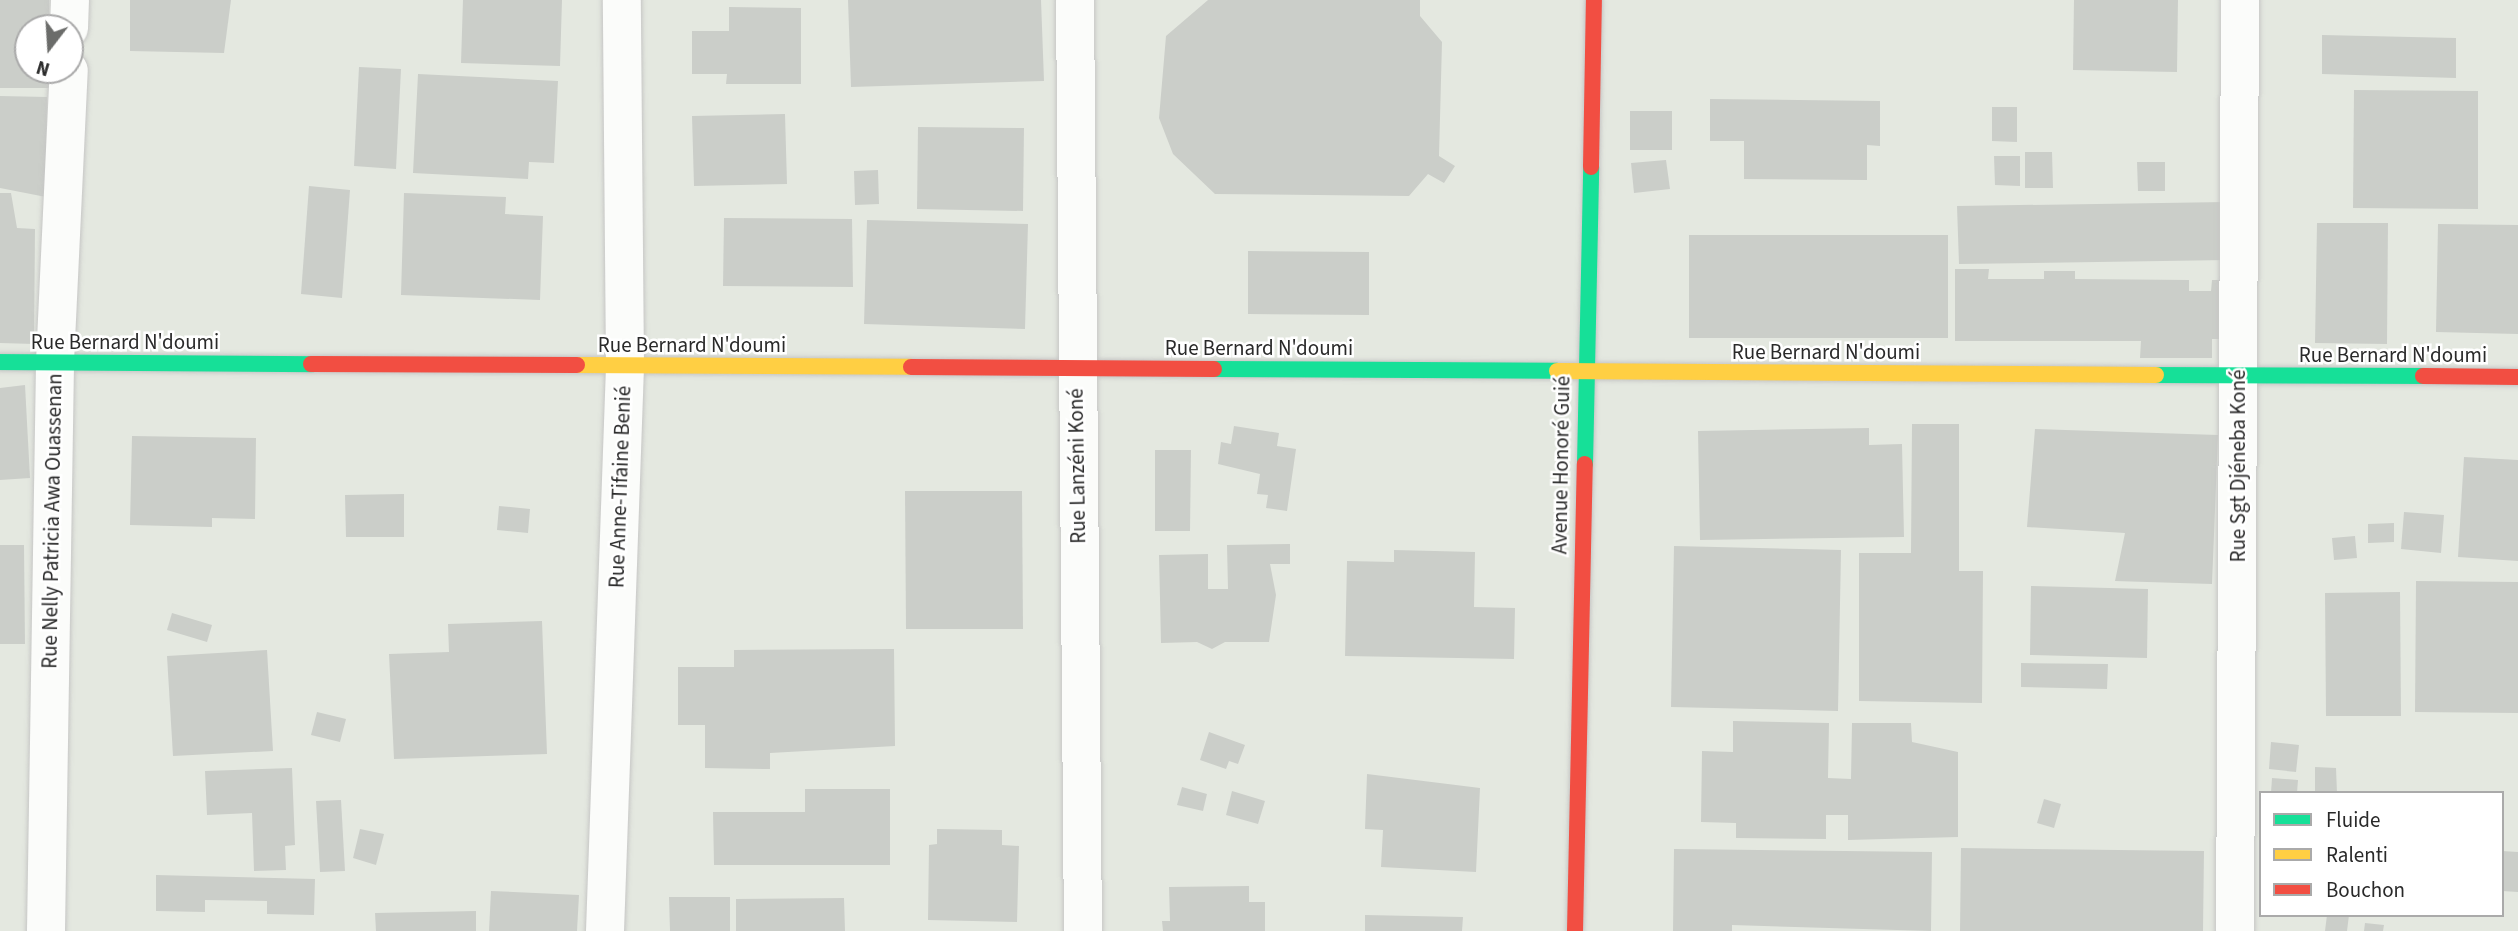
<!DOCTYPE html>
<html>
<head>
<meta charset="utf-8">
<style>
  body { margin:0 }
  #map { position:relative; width:2518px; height:931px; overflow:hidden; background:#e4e8e0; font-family:"Source Sans 3",sans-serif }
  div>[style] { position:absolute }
  .building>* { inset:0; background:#cbcec9 }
  .roads { filter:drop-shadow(0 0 2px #c6c6c5) drop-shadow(0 0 2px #c6c6c5) }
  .street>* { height:38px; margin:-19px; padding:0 19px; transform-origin:19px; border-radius:19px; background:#fbfcfa }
  .fast>* { height:16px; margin:-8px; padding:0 8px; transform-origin:8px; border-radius:8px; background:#16e098 }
  .slow>* { height:16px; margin:-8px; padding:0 8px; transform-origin:8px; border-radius:8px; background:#ffcf43 }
  .jam>* { height:16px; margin:-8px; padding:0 8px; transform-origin:8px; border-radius:8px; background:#f24e42 }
  span { translate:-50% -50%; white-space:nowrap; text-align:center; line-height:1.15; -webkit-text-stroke:5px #fff; paint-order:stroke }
  .street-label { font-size:21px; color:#2a2a2a }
  .legend { position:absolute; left:2259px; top:791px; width:245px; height:126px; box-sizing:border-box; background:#fff; border:2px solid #aaa; margin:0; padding:9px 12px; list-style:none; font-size:21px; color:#2a2a2a }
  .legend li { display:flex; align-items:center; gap:14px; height:35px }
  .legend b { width:35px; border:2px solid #aaa }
  .north { position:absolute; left:14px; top:14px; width:70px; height:70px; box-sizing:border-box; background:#fff; border:2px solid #aaa; border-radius:50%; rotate:197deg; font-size:19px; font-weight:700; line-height:28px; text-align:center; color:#2a2a2a }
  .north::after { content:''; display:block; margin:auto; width:24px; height:32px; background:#6b6c6a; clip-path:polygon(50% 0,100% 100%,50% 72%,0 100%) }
</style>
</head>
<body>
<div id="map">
  <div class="building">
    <div style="clip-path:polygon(0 0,49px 0,49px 28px,28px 28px,28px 70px,49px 70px,49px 88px,0 88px)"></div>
    <div style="clip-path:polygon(130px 0,231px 0,224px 53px,130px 51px)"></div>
    <div style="clip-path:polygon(463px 0,562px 0,560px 66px,461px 63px)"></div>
    <div style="clip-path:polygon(848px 0,1041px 0,1044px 81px,851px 87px)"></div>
    <div style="clip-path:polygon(1208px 0,1420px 0,1420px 16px,1442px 42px,1439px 156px,1455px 166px,1444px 183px,1428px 174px,1409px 196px,1215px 194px,1173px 154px,1159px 118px,1166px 36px)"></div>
    <div style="clip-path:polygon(2074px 0,2178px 0,2177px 72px,2073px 70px)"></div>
    <div style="clip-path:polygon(729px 7px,801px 8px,801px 84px,726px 84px,727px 74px,692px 74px,692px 31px,729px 31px)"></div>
    <div style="clip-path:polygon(2322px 35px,2456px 38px,2456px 78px,2322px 74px)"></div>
    <div style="clip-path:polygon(359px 67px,401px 69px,396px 169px,354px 166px)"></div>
    <div style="clip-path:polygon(418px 74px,558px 81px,554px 163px,529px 162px,528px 179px,413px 173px)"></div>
    <div style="clip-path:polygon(2354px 90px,2478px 91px,2478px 209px,2353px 208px)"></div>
    <div style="clip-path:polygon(0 96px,47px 97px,46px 197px,0 188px)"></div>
    <div style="clip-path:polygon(1710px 99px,1880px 101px,1880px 146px,1867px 145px,1867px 180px,1744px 179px,1744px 141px,1710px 141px)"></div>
    <div style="clip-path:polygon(1992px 107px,2017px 107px,2017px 142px,1992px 141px)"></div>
    <div style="clip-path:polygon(1630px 111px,1672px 111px,1672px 150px,1630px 150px)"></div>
    <div style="clip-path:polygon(785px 114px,787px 184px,694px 186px,692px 116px)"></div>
    <div style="clip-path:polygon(918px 127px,1024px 128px,1023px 211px,917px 209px)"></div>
    <div style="clip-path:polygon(2025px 152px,2052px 152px,2053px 188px,2025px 188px)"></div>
    <div style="clip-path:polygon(1994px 156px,2020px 156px,2020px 186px,1995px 185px)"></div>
    <div style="clip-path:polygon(1666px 160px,1670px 189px,1634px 193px,1631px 163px)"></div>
    <div style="clip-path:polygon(2137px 162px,2165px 162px,2165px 191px,2138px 191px)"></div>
    <div style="clip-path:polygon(878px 170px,879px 204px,855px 205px,854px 171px)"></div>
    <div style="clip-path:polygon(309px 186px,350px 190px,342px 298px,301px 294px)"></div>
    <div style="clip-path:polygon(0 193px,11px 193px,17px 228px,35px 229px,34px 344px,0 343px)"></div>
    <div style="clip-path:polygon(404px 193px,506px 197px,505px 214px,543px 216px,540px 300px,401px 295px)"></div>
    <div style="clip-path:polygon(2226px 202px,2228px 260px,1959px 264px,1957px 206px)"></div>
    <div style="clip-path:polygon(724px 218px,852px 219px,853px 287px,723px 286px)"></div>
    <div style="clip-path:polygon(867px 220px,1028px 224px,1025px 329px,864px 324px)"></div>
    <div style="clip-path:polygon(2317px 223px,2388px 223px,2387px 344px,2315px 343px)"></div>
    <div style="clip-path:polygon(2438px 224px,2518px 225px,2518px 334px,2436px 332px)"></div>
    <div style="clip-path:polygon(1689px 235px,1948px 235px,1948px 338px,1689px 338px)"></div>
    <div style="clip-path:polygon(1248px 251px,1369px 252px,1369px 315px,1248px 314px)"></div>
    <div style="clip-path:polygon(1955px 269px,1989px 269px,1988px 279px,2044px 279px,2044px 271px,2075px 271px,2075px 279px,2189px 280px,2189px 291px,2211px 291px,2212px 280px,2234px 280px,2234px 339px,2212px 339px,2212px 358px,2140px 358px,2141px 341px,1955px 341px)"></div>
    <div style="clip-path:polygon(25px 385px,30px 478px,0 480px,0 388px)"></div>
    <div style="clip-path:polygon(1912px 424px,1959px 424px,1959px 571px,1983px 571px,1982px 703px,1859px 701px,1859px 553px,1911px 553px)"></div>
    <div style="clip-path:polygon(1234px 426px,1279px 433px,1277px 446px,1296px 449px,1287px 511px,1266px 508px,1268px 495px,1257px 494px,1260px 474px,1218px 464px,1221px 442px,1231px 444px)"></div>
    <div style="clip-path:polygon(1869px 428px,1869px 445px,1902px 444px,1904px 537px,1700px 540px,1698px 431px)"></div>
    <div style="clip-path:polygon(2035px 429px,2218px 435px,2212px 584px,2115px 581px,2125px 533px,2027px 527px)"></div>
    <div style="clip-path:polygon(132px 436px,256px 438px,255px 519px,212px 518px,212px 527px,130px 525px)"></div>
    <div style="clip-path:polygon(1155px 450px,1191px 450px,1190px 531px,1155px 531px)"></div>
    <div style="clip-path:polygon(2464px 457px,2518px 460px,2518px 561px,2458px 557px)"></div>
    <div style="clip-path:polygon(905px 491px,1022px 491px,1023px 629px,906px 629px)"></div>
    <div style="clip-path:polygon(404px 494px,404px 537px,346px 537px,345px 495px)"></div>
    <div style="clip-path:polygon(499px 506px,530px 509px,528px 533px,497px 530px)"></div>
    <div style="clip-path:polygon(2404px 512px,2444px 515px,2441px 553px,2401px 549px)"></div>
    <div style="clip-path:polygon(2394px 523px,2394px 542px,2368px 543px,2368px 524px)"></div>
    <div style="clip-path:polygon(2355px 536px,2357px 558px,2334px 560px,2332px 538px)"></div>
    <div style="clip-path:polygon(1290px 544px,1290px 564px,1270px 564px,1276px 595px,1269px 642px,1225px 642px,1212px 649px,1197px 642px,1161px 643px,1159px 555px,1208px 554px,1208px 589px,1228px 589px,1227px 545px)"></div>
    <div style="clip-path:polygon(0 545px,24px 545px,25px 644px,0 644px)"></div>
    <div style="clip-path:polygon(1674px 546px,1841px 550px,1838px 711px,1671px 707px)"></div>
    <div style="clip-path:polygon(1394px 550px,1475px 552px,1474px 607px,1515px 608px,1514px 659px,1345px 656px,1347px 561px,1394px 562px)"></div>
    <div style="clip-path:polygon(2416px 581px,2518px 582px,2518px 713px,2415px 712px)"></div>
    <div style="clip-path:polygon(2031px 586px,2148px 589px,2147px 658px,2030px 655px)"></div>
    <div style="clip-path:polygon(2400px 592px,2401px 716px,2326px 716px,2325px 593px)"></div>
    <div style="clip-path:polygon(172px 613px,212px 625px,207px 642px,167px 630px)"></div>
    <div style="clip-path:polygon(542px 621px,547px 754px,394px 759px,389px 654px,449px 652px,448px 624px)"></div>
    <div style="clip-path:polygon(894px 649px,895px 746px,770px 753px,770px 769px,705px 768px,705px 725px,678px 725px,678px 667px,734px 667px,734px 650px)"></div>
    <div style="clip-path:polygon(267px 650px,273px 751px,173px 756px,167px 656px)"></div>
    <div style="clip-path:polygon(2021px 663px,2108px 664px,2107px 689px,2021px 687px)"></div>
    <div style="clip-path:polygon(317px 712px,346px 719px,340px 742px,311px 735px)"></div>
    <div style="clip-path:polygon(1733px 721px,1829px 723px,1828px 778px,1851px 779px,1852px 723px,1911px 723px,1912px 742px,1958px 752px,1958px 837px,1848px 840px,1848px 815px,1826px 815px,1826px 839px,1736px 838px,1736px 823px,1701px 822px,1702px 751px,1733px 752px)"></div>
    <div style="clip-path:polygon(1209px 732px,1245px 745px,1238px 764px,1229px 761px,1226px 769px,1200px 760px)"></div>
    <div style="clip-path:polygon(2271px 742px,2299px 745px,2296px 772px,2269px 769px)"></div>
    <div style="clip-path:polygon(2315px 767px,2336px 768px,2337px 793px,2315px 793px)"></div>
    <div style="clip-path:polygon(292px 768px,295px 845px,285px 846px,286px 870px,254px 871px,252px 813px,207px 815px,205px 771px)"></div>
    <div style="clip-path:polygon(1367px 774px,1480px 788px,1476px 872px,1381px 867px,1383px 830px,1365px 829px)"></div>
    <div style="clip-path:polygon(2272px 778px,2298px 780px,2297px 793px,2271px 793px)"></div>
    <div style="clip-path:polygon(1182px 787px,1207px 794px,1203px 811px,1177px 805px)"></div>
    <div style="clip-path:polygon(805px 789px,890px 789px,890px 865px,714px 865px,713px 812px,805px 812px)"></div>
    <div style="clip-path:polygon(1232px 791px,1265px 801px,1258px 824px,1226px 815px)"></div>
    <div style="clip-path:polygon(2044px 799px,2061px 804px,2054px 828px,2037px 823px)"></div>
    <div style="clip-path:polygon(341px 800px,345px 871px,320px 872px,316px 801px)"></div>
    <div style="clip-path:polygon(360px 829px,384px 834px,376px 865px,353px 858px)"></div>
    <div style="clip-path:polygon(937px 829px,1002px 830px,1002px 845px,1019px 846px,1017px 922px,928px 920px,929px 845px,937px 844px)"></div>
    <div style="clip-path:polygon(1961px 848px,2204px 851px,2203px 931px,1960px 931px)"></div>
    <div style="clip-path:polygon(1674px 849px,1932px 852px,1931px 931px,1732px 925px,1732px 931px,1673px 931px)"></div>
    <div style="clip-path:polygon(2502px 851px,2518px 852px,2518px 892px,2502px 891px)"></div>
    <div style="clip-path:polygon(156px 875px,315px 879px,314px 915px,267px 914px,267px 901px,205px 900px,205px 912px,156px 911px)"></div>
    <div style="clip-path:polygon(1249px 886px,1249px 902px,1265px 902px,1265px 931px,1163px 931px,1162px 921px,1170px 921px,1169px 887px)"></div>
    <div style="clip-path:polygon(491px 891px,579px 895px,577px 931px,489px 931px)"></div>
    <div style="clip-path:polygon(669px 897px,730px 897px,730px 931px,670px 931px)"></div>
    <div style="clip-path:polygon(844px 898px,845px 931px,736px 931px,736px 899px)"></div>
    <div style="clip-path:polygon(476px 911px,476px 931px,376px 931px,375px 913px)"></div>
    <div style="clip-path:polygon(1365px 915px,1463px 917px,1462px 931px,1365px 931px)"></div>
    <div style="clip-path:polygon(2327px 915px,2349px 915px,2347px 931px,2325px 931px)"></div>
    <div style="clip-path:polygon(2365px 923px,2384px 925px,2383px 931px,2364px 931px)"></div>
  </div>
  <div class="roads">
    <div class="street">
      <div style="left:1075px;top:0;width:931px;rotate:89.51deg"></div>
      <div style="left:69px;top:28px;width:28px;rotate:-88deg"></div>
      <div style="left:46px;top:931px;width:569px;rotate:-89.09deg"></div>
      <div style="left:55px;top:362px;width:292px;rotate:-87.3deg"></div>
      <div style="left:605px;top:931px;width:565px;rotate:-87.97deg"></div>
      <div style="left:625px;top:366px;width:366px;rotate:-90.5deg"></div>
      <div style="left:2235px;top:931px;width:931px;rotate:-89.69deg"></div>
    </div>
    <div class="fast">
      <div style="left:0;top:362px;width:311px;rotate:0.4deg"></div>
      <div style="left:1214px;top:369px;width:343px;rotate:0.3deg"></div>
      <div style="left:2156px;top:375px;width:267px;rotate:0.2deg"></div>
      <div style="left:1585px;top:464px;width:297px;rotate:-88.8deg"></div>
    </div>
    <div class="slow">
      <div style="left:577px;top:365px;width:334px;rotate:0.3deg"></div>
      <div style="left:1557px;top:371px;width:599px;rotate:0.38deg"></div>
    </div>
    <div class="jam">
      <div style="left:1591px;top:167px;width:167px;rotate:-89deg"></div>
      <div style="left:311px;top:364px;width:266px;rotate:0.2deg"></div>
      <div style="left:911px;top:367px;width:303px;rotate:0.4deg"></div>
      <div style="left:2423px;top:376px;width:95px;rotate:0.6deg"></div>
      <div style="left:1575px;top:931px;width:467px;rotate:-88.8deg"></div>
    </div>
  </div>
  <div class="street-label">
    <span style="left:125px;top:342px">Rue Bernard N'doumi</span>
    <span style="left:692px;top:345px">Rue Bernard N'doumi</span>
    <span style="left:1259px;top:348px">Rue Bernard N'doumi</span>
    <span style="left:1826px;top:352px">Rue Bernard N'doumi</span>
    <span style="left:2393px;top:355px">Rue Bernard N'doumi</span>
    <span style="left:1561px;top:465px;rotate:-89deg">Avenue Honoré Guié</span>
    <span style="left:1077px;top:466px;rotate:-91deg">Rue Lanzéni Koné</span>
    <span style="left:2238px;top:466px;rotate:-90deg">Rue Sgt Djéneba Koné</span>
    <span style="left:620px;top:487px;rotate:-88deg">Rue Anne-Tifaine Benié</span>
    <span style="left:52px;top:521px;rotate:-89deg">Rue Nelly Patricia Awa Ouassenan</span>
  </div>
  <ul class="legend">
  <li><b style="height:9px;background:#16e098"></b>Fluide</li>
  <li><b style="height:9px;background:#ffcf43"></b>Ralenti</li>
  <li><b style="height:9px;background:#f24e42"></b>Bouchon</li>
  </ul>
  <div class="north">N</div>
</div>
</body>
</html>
